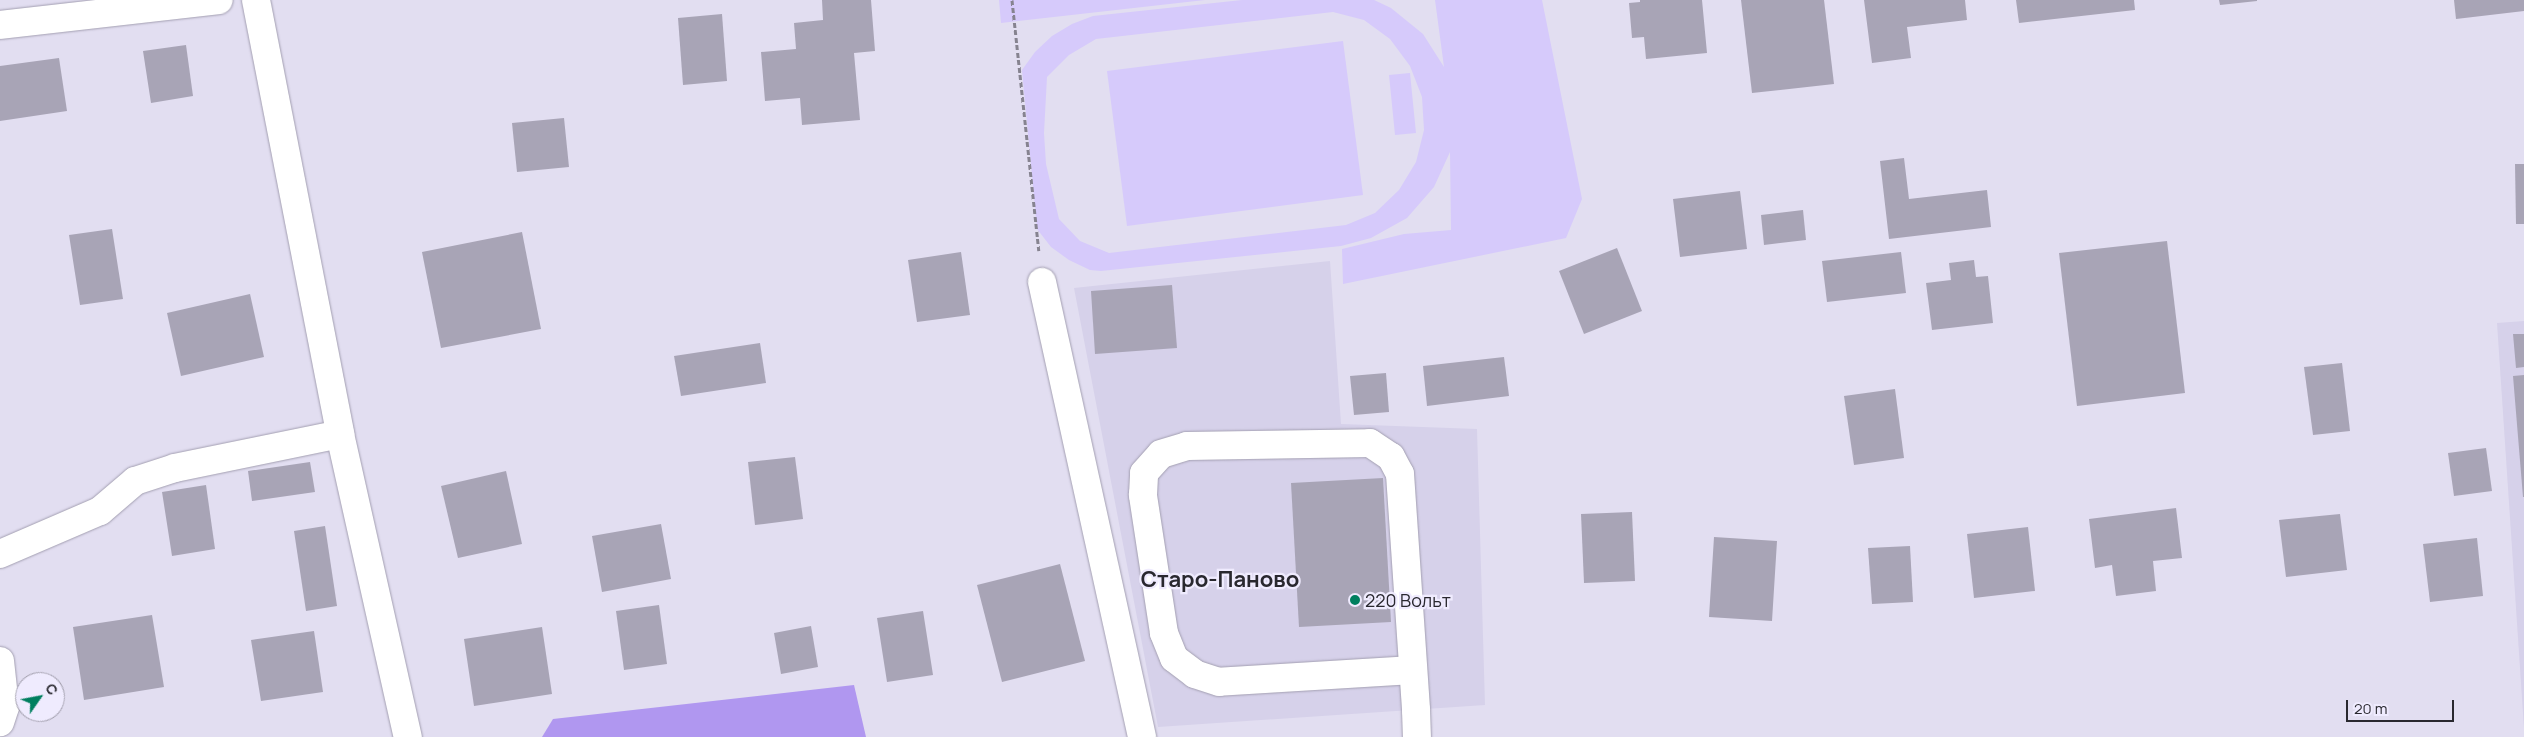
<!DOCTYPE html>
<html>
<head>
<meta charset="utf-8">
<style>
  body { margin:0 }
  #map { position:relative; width:2524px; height:737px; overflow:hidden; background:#e2def1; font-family:Manrope,sans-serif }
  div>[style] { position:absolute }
  .built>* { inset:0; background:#d6d1ea }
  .green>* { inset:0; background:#d6cafb }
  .forest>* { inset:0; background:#b097f0 }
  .building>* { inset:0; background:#a8a4b6 }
  .path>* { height:3px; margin-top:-1.5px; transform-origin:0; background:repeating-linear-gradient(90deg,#868390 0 5px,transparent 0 7.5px) }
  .roads { filter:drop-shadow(0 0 1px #a39fb1) drop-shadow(0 0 1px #a39fb1) }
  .minor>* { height:28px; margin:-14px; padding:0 14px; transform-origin:14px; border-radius:14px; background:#fff }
  .dots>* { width:14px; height:14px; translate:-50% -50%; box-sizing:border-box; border:2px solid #efebfe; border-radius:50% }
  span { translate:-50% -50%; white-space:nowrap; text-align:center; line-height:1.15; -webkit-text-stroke:4.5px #efebfe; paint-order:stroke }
  .poi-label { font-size:18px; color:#29282f }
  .left { translate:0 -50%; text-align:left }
  .district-label { font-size:22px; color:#29282f; font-weight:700 }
  .north { position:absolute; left:15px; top:672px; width:50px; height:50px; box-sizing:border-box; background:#efebfe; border:1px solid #a09dab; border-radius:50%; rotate:57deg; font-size:14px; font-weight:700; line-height:20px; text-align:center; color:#29282f }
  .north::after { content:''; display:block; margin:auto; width:18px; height:22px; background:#007f5f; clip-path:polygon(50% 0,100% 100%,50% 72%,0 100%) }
  .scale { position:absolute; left:2346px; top:700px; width:108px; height:22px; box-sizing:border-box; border:2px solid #29282f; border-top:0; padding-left:6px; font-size:15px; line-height:18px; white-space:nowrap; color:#29282f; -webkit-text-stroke:4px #efebfe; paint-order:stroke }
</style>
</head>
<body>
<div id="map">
  <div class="built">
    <div style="clip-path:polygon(1330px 261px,1341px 424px,1477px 429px,1485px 705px,1158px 727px,1074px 288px)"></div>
    <div style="clip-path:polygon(2524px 321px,2524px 728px,2497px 323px)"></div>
  </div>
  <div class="green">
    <div style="clip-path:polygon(999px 0,1205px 0,1001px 23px)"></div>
    <div style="clip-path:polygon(evenodd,1242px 0,1374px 0,1391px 8px,1423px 34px,1444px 67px,1435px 0,1542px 0,1582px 199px,1566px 238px,1343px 284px,1342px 249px,1404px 234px,1451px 230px,1450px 152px,1434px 187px,1407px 218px,1371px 238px,1341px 246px,1101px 271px,1090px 270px,1069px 260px,1051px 247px,1037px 229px,1022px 70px,1035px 52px,1052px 36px,1072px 24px,1093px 16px,1242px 0,1333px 12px,1364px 20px,1390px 39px,1410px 66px,1422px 97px,1424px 130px,1416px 162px,1399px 190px,1375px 213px,1346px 225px,1109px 253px,1080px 241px,1059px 219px,1046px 164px,1044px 133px,1047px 77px,1069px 55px,1096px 39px,1333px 12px)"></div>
    <div style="clip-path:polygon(1343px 41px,1363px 195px,1127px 226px,1107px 71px)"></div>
    <div style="clip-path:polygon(1410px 73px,1416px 133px,1395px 135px,1389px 75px)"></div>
  </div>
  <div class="forest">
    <div style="clip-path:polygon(854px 685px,866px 737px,542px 737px,553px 719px)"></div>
  </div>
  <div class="building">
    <div style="clip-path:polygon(822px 0,871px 0,875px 51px,854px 53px,860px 120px,802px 125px,800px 98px,765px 101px,761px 52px,796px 49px,794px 23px,823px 20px)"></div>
    <div style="clip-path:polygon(1640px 0,1702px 0,1707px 53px,1646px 59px,1644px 37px,1632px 38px,1629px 3px,1640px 2px)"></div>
    <div style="clip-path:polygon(1741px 0,1824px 0,1834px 84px,1752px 93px)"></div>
    <div style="clip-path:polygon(1864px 0,1965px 0,1967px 20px,1907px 27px,1911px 58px,1872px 63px)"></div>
    <div style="clip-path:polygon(2016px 0,2134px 0,2135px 10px,2019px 23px)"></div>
    <div style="clip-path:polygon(2219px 0,2257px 0,2257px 1px,2220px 5px)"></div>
    <div style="clip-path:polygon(2454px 0,2524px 0,2524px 11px,2456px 19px)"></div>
    <div style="clip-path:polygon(722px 14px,727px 81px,683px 85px,678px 18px)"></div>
    <div style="clip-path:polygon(186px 45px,193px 96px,151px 103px,143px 51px)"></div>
    <div style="clip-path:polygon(59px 58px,67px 111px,0 121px,0 66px)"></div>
    <div style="clip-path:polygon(564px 118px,569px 167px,517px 172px,512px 123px)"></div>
    <div style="clip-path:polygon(1904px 158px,1909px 199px,1987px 190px,1991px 227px,1889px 239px,1880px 161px)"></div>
    <div style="clip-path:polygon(2515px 164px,2524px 164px,2524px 224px,2516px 224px)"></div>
    <div style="clip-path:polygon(1740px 191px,1747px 249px,1680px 257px,1673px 199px)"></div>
    <div style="clip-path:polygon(1803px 210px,1806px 240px,1764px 245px,1761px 215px)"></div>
    <div style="clip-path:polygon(112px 229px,123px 299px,80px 305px,69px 235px)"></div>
    <div style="clip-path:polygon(522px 232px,541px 329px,441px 348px,422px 252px)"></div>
    <div style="clip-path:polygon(2167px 241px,2185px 393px,2077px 406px,2059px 253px)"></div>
    <div style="clip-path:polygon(1617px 248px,1642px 311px,1584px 334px,1559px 271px)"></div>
    <div style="clip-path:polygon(961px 252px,970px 315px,917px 322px,908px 260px)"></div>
    <div style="clip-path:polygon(1901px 252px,1906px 293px,1827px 302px,1822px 261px)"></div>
    <div style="clip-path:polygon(1974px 260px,1976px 277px,1988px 276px,1993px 323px,1932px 330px,1926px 283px,1951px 280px,1949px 263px)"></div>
    <div style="clip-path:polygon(1172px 285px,1177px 348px,1095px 354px,1091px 291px)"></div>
    <div style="clip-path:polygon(250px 294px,264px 357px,181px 376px,167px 313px)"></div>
    <div style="clip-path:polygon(2513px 334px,2524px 334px,2524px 367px,2516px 368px)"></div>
    <div style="clip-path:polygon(760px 343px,766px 383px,681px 396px,674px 356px)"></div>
    <div style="clip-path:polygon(1504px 357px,1509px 396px,1427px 406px,1423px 366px)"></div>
    <div style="clip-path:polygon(2342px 363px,2350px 431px,2313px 435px,2304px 367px)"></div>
    <div style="clip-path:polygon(1386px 373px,1389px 412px,1354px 415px,1350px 376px)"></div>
    <div style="clip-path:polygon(2524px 375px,2524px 497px,2523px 497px,2513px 376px)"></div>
    <div style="clip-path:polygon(1895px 389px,1904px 458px,1854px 465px,1844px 396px)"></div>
    <div style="clip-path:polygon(2486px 448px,2492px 491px,2454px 496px,2448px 453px)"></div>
    <div style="clip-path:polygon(795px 457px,803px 519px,755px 525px,748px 462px)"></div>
    <div style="clip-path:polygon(310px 462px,315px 492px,252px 501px,248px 471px)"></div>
    <div style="clip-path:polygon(506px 471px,522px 544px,458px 558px,441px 486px)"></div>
    <div style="clip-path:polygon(1383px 478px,1391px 622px,1299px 627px,1291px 483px)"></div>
    <div style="clip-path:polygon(206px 485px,215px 549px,172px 556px,162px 492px)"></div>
    <div style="clip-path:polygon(2176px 508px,2182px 558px,2153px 561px,2156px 591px,2116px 596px,2112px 565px,2095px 568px,2089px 519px)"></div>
    <div style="clip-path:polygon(1632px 512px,1635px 581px,1584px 583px,1581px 514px)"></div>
    <div style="clip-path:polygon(2340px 514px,2347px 570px,2286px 577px,2279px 520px)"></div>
    <div style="clip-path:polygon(661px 524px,671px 579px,602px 592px,592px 536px)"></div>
    <div style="clip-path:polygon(325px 526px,337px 606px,306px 611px,294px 531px)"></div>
    <div style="clip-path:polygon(2028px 527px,2035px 591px,1974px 598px,1967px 534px)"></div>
    <div style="clip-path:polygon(1714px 537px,1777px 541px,1772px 621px,1709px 617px)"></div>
    <div style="clip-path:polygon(2477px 538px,2483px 596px,2430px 602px,2423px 544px)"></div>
    <div style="clip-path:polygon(1910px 546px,1913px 602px,1872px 604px,1868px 548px)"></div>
    <div style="clip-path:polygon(1060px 564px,1085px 661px,1002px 682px,977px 585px)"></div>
    <div style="clip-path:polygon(659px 605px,667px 664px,624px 670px,616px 611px)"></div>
    <div style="clip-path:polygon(923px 611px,933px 675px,887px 682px,877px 618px)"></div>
    <div style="clip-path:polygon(152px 615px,164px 687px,84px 700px,73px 627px)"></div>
    <div style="clip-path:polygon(811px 626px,818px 667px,781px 674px,774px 633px)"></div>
    <div style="clip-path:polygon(542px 627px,552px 694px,474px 706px,464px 639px)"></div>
    <div style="clip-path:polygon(314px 631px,323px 692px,261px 701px,251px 640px)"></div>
  </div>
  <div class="path">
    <div style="left:1012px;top:0;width:252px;rotate:83.9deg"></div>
  </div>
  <div class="roads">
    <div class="minor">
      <div style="left:256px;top:0;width:442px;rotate:79deg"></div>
      <div style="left:340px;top:434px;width:311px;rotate:77.4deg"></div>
      <div style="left:0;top:25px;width:220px;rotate:-6.5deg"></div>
      <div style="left:1042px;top:282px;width:466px;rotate:77.6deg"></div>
      <div style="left:0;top:554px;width:109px;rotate:-23.3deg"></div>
      <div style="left:100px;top:511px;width:46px;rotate:-40.6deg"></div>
      <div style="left:135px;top:481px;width:42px;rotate:-18deg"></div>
      <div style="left:175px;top:468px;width:168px;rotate:-11.6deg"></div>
      <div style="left:0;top:661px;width:46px;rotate:83.8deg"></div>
      <div style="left:5px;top:707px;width:16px;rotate:108deg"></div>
      <div style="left:1413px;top:670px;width:194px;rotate:176.5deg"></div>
      <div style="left:1219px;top:682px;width:25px;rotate:-162deg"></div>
      <div style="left:1195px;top:674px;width:26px;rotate:-143deg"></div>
      <div style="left:1174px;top:658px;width:27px;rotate:-112deg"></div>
      <div style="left:1164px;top:633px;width:140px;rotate:-98.7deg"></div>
      <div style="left:1143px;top:495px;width:22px;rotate:-87deg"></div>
      <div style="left:1144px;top:473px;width:25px;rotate:-48deg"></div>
      <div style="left:1161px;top:454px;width:27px;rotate:-17deg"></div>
      <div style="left:1187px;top:446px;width:183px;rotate:-0.9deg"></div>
      <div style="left:1370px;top:443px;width:25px;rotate:34deg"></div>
      <div style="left:1391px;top:457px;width:19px;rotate:62deg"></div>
      <div style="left:1400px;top:474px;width:237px;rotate:86.1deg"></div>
      <div style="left:1416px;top:710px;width:27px;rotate:88deg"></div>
    </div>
  </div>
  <div class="dots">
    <div style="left:1355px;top:600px;background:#007f5f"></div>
  </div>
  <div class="poi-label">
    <span class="left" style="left:1365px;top:600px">220 Вольт</span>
  </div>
  <div class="district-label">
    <span style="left:1220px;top:580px">Старо-Паново</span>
  </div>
  <div class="north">С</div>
  <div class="scale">20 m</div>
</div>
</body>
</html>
